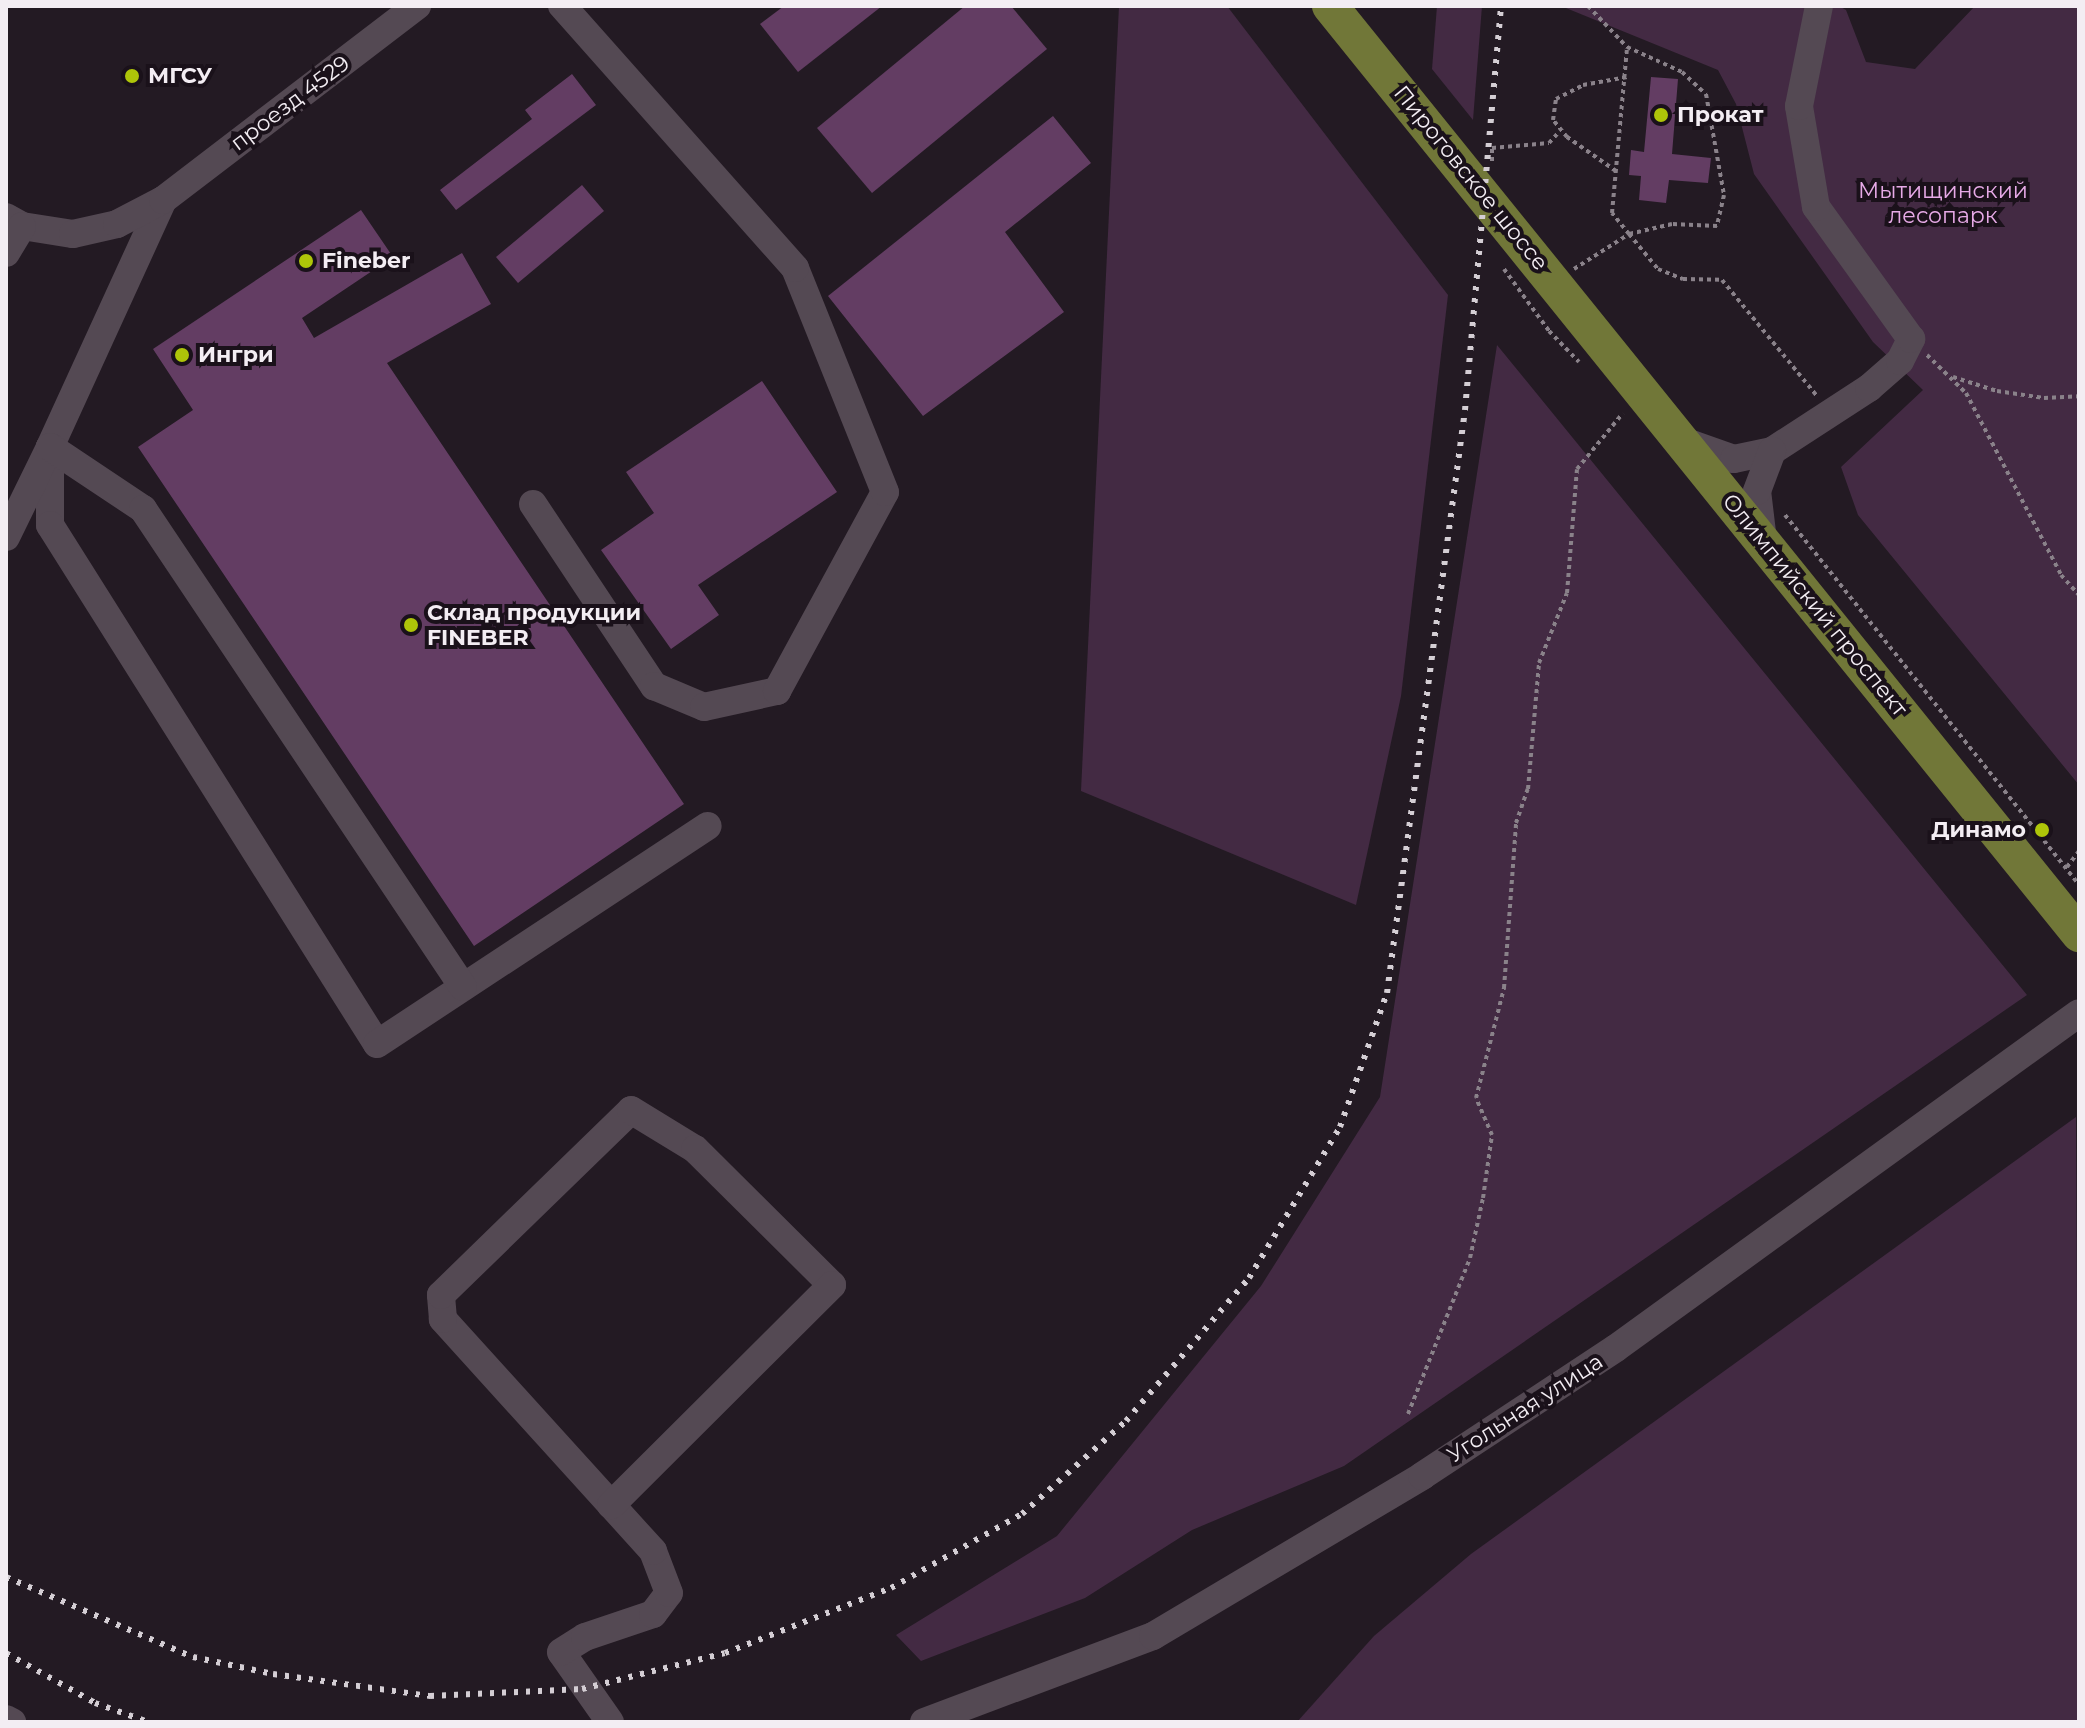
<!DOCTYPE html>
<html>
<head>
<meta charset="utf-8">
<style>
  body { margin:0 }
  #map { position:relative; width:2085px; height:1728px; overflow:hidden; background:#231a23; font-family:Montserrat,sans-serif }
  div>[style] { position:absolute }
  .green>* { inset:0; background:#432a43 }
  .building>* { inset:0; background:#633d63 }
  .path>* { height:4px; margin-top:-2px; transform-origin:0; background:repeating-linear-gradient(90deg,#8a828a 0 4px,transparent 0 8px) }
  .minor>* { height:28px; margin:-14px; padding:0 14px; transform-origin:14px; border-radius:14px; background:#544953 }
  .major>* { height:36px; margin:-18px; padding:0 18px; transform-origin:18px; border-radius:18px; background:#717738 }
  .rail>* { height:6px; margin-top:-3px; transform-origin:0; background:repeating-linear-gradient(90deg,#d4ced4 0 4px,transparent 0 12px) }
  .dots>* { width:22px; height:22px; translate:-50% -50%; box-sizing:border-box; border:4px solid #1a111a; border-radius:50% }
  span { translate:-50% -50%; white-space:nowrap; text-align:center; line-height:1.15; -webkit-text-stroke:8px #1a111a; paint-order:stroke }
  .poi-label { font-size:22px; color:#f3edf3; font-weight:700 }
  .left { translate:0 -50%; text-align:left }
  .right { translate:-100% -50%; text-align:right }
  .street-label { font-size:22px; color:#f3edf3 }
  .park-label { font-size:22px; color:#e7aae7 }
  .frame { position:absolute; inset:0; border:8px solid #f3edf3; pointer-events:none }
</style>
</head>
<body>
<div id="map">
  <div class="green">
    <div style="clip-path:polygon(1119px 6px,1227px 6px,1448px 295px,1401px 696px,1356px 905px,1081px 791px)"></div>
    <div style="clip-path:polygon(1437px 6px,1482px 6px,1473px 120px,1432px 69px)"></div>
    <div style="clip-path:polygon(1561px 6px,1839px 6px,1846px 10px,1866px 62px,1915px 69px,1975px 6px,2079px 6px,2079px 785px,1858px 515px,1841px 467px,1923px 390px,1873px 342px,1754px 174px,1736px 104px,1718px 70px)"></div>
    <div style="clip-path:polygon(1497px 345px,2027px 995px,1344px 1466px,1192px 1530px,1085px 1598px,921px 1661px,896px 1635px,1057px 1536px,1261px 1286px,1380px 1097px)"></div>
    <div style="clip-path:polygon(2076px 1117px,2079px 1722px,1297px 1722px,1374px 1636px,1471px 1554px)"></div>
  </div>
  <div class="building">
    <div style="clip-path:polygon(784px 6px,882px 6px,798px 72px,760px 24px)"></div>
    <div style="clip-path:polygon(965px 6px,1011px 6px,1047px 49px,872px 193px,817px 128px)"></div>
    <div style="clip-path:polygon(572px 74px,596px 105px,456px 210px,440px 190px,532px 119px,525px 110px)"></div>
    <div style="clip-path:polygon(1651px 77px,1678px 79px,1672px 154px,1711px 158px,1708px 183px,1669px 180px,1666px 203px,1639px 200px,1641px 176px,1629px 175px,1631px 150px,1644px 152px)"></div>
    <div style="clip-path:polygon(1053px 116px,1091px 163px,1005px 232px,1064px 312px,923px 416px,828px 296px)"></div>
    <div style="clip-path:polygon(582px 185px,604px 211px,518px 283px,496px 257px)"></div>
    <div style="clip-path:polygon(361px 210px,393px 257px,302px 318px,314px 338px,462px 253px,491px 304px,387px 363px,684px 804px,474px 946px,138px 447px,193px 410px,153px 349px)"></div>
    <div style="clip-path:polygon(762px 381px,837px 492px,698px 585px,719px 615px,671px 649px,601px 550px,654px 513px,626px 472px)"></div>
  </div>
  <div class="path">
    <div style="left:1588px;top:6px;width:57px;rotate:46.4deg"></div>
    <div style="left:1627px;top:47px;width:60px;rotate:24.4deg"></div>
    <div style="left:1682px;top:72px;width:33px;rotate:43deg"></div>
    <div style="left:1706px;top:94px;width:103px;rotate:79.9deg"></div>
    <div style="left:1724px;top:195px;width:32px;rotate:103deg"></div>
    <div style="left:1717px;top:226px;width:45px;rotate:-177.5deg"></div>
    <div style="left:1672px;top:224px;width:44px;rotate:166.9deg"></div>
    <div style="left:1629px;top:234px;width:45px;rotate:50.4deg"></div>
    <div style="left:1658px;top:269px;width:27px;rotate:22deg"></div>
    <div style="left:1683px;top:279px;width:39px;rotate:1deg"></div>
    <div style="left:1722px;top:280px;width:149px;rotate:50.7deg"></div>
    <div style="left:1492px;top:161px;width:13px;rotate:-90deg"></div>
    <div style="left:1492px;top:148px;width:57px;rotate:-5deg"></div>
    <div style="left:1549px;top:143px;width:12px;rotate:-48deg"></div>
    <div style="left:1616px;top:171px;width:60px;rotate:-145.2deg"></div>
    <div style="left:1567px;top:137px;width:22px;rotate:-129deg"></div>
    <div style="left:1553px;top:120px;width:21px;rotate:-82deg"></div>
    <div style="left:1556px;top:99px;width:30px;rotate:-27deg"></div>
    <div style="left:1583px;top:85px;width:45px;rotate:-10.3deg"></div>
    <div style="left:1504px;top:269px;width:77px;rotate:54deg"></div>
    <div style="left:1549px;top:331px;width:43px;rotate:45.9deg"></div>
    <div style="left:1574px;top:269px;width:65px;rotate:-32.5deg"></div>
    <div style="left:1629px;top:234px;width:27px;rotate:-129deg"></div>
    <div style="left:1612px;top:213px;width:167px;rotate:-84.8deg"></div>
    <div style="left:1927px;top:355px;width:54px;rotate:44.3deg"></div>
    <div style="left:1966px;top:393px;width:205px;rotate:62.4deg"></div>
    <div style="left:2061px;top:575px;width:27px;rotate:48deg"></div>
    <div style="left:1953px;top:377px;width:46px;rotate:17.7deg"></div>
    <div style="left:1997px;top:391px;width:48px;rotate:8.5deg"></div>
    <div style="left:2044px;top:398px;width:35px;rotate:-3deg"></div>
    <div style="left:1785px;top:515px;width:472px;rotate:51.5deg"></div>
    <div style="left:2067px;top:867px;width:20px;rotate:-53deg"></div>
    <div style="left:1408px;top:1414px;width:168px;rotate:-68.3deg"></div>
    <div style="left:1470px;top:1258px;width:61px;rotate:-77.8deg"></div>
    <div style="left:1483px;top:1198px;width:64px;rotate:-81.9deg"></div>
    <div style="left:1492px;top:1135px;width:40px;rotate:-113.4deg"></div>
    <div style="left:1476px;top:1098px;width:114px;rotate:-75.7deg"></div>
    <div style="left:1504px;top:988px;width:165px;rotate:-85.8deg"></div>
    <div style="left:1516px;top:823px;width:36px;rotate:-71deg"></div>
    <div style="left:1528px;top:789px;width:126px;rotate:-85deg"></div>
    <div style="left:1539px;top:663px;width:75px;rotate:-68.2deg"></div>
    <div style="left:1567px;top:593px;width:124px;rotate:-85.4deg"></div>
    <div style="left:1577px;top:469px;width:72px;rotate:-50.6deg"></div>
  </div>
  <div class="minor">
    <div style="left:163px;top:200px;width:272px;rotate:114.6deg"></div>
    <div style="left:50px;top:447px;width:78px;rotate:90deg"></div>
    <div style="left:50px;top:525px;width:613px;rotate:57.79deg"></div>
    <div style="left:377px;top:1044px;width:396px;rotate:-33.4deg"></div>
    <div style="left:6px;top:217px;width:18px;rotate:29deg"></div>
    <div style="left:22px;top:226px;width:52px;rotate:8.9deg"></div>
    <div style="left:73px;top:234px;width:45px;rotate:-12.8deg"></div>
    <div style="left:117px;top:224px;width:52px;rotate:-27.6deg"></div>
    <div style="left:163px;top:200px;width:320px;rotate:-37.4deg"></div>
    <div style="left:6px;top:253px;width:31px;rotate:-59deg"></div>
    <div style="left:1683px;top:441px;width:54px;rotate:19.4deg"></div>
    <div style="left:1734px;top:459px;width:39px;rotate:-12deg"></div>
    <div style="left:1772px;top:451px;width:116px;rotate:-33deg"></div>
    <div style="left:1869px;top:388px;width:41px;rotate:-41.1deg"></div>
    <div style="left:1900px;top:361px;width:25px;rotate:-63deg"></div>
    <div style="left:1911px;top:339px;width:163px;rotate:-125.7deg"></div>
    <div style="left:1816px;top:207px;width:102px;rotate:-99.6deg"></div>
    <div style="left:1799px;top:106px;width:102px;rotate:-78.7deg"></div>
    <div style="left:533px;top:504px;width:219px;rotate:56.4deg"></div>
    <div style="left:654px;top:686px;width:54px;rotate:22.8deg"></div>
    <div style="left:704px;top:707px;width:75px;rotate:-12.4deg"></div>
    <div style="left:777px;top:691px;width:226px;rotate:-61.5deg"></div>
    <div style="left:885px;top:492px;width:241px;rotate:-111.9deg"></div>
    <div style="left:795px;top:268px;width:351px;rotate:-131.6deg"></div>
    <div style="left:6px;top:537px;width:100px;rotate:-63.9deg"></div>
    <div style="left:50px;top:447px;width:112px;rotate:33.7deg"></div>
    <div style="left:143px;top:509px;width:575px;rotate:56.2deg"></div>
    <div style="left:1763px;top:541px;width:50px;rotate:-96.8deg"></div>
    <div style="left:1757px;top:491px;width:43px;rotate:-69.4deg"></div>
    <div style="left:6px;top:1719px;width:7px;rotate:27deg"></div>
    <div style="left:610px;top:1722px;width:85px;rotate:-125deg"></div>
    <div style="left:561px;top:1652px;width:28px;rotate:-32deg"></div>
    <div style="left:585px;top:1637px;width:72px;rotate:-18.7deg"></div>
    <div style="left:653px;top:1614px;width:26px;rotate:-53deg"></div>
    <div style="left:669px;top:1593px;width:45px;rotate:-110.9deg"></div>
    <div style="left:653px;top:1551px;width:313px;rotate:-132.2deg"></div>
    <div style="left:443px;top:1319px;width:24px;rotate:-95deg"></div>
    <div style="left:441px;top:1295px;width:265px;rotate:-44.2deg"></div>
    <div style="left:631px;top:1110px;width:75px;rotate:31.4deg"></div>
    <div style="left:695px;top:1149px;width:193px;rotate:44.8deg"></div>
    <div style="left:832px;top:1285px;width:312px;rotate:135.1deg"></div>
    <div style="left:924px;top:1722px;width:245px;rotate:-20.6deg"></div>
    <div style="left:1153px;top:1636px;width:313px;rotate:-30.7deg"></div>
    <div style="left:1422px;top:1476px;width:232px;rotate:-33.4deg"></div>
    <div style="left:1616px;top:1348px;width:571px;rotate:-35.89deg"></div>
  </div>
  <div class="major">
    <div style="left:1330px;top:6px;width:1193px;rotate:51.09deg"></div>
  </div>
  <div class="rail">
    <div style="left:6px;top:1577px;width:203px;rotate:23.2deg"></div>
    <div style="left:193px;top:1657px;width:82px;rotate:12deg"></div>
    <div style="left:273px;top:1674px;width:159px;rotate:8deg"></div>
    <div style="left:430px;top:1696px;width:152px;rotate:-2.6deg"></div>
    <div style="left:582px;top:1689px;width:147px;rotate:-14.1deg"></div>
    <div style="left:725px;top:1653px;width:178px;rotate:-21.4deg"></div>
    <div style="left:891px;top:1588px;width:150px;rotate:-29.5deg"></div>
    <div style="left:1022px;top:1514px;width:140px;rotate:-41.8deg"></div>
    <div style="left:1126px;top:1421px;width:189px;rotate:-49.3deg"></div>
    <div style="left:1249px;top:1278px;width:176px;rotate:-58.9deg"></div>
    <div style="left:1340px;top:1127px;width:142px;rotate:-70.7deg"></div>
    <div style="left:1387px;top:993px;width:588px;rotate:-82.38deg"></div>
    <div style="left:1465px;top:410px;width:406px;rotate:-84.9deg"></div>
    <div style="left:6px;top:1653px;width:102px;rotate:29.3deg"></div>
    <div style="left:95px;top:1703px;width:56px;rotate:19.7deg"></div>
  </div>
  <div class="dots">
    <div style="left:132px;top:76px;background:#aec509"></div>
    <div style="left:1661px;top:115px;background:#aec509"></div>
    <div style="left:306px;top:261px;background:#aec509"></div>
    <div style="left:182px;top:355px;background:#aec509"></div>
    <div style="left:411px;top:625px;background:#aec509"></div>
    <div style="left:2042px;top:830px;background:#aec509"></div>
  </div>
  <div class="poi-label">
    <span class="left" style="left:148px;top:76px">МГСУ</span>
    <span class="left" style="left:1677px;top:115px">Прокат</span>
    <span class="left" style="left:322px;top:261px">Fineber</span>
    <span class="left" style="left:198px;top:355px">Ингри</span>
    <span class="left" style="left:427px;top:625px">Склад продукции<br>FINEBER</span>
    <span class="right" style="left:2026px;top:830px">Динамо</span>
  </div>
  <div class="street-label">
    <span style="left:290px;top:103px;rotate:-37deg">проезд 4529</span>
    <span style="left:1471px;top:178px;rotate:51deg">Пироговское шоссе</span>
    <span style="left:1815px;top:605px;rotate:51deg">Олимпийский проспект</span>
    <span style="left:1525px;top:1408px;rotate:-33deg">Угольная улица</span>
  </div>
  <div class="park-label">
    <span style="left:1943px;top:203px">Мытищинский<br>лесопарк</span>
  </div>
  <div class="frame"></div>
</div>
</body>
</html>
